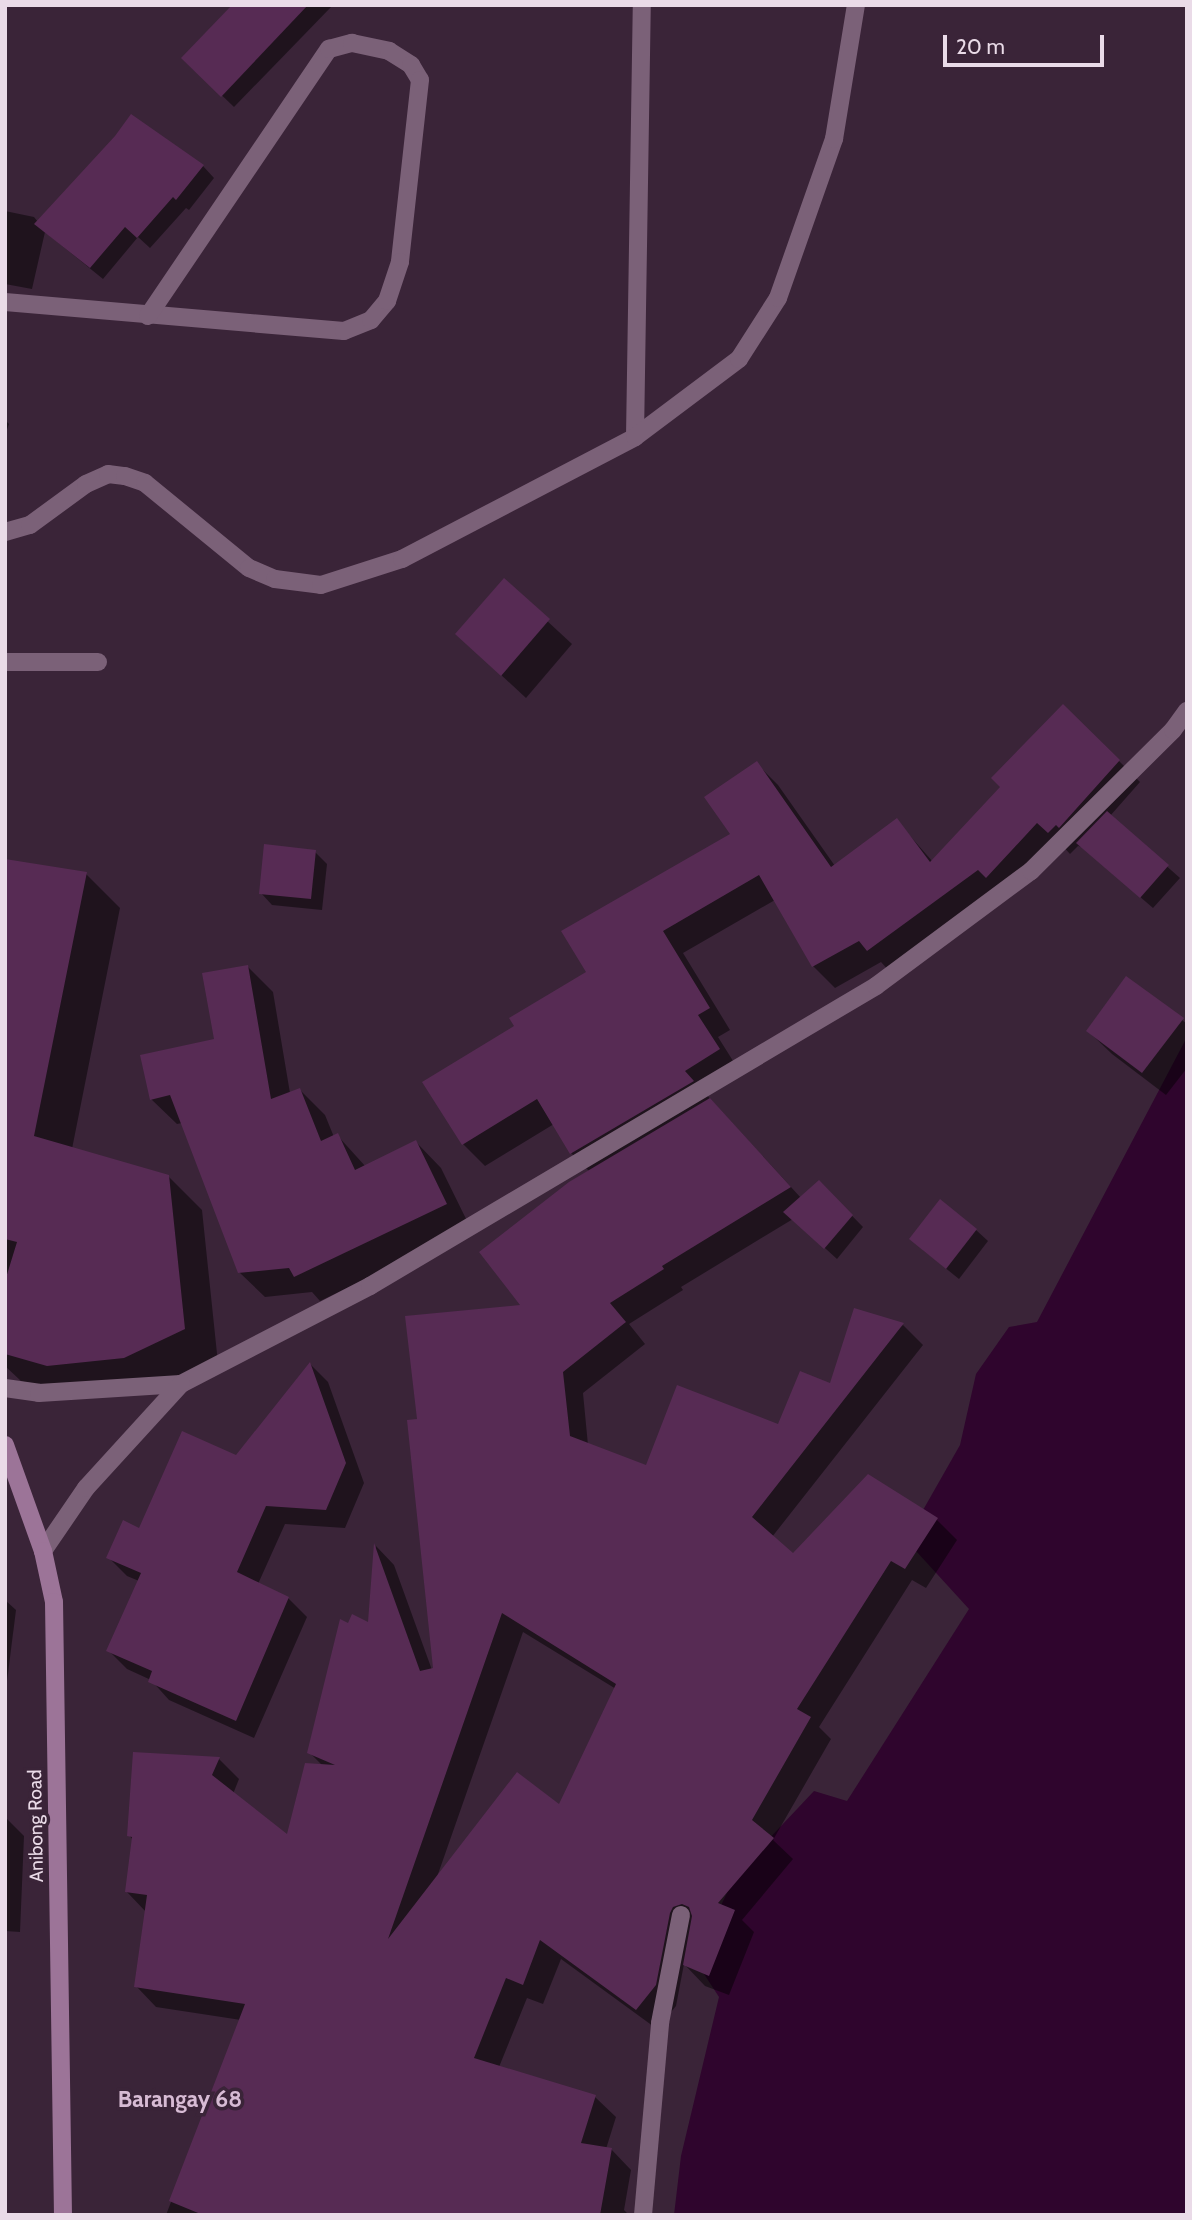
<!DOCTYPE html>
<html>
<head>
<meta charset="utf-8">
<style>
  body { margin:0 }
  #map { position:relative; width:1192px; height:2220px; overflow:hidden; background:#3a2438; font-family:Cabin,sans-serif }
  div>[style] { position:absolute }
  .water>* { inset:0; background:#2f052d }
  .shadow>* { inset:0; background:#0007 }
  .building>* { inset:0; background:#572b54 }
  .service>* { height:18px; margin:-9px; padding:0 9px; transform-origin:9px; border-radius:9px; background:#7b6178 }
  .minor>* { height:18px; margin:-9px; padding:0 9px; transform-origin:9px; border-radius:9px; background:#7b6178 }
  .secondary>* { height:18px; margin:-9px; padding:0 9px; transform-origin:9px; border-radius:9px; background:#9c7498 }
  span { translate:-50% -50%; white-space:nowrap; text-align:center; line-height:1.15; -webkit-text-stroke:7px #3a2438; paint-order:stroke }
  .street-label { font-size:19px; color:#eadbe8 }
  .quarter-label { font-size:23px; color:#d7bbd4; font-weight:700 }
  .frame { position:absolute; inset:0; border:7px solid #eadbe8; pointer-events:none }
  .scale { position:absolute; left:943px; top:35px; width:161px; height:32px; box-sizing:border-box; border:4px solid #eadbe8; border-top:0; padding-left:9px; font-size:21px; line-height:24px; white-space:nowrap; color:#eadbe8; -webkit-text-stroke:5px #3a2438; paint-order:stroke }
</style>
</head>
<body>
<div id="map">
  <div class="water">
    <div style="clip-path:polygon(1187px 1037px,1187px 2215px,674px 2215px,681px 2156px,719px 1997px,695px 1960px,736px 1874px,814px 1791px,847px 1801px,969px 1609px,906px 1540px,960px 1445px,976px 1374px,1009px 1327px,1037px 1322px)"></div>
  </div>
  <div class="shadow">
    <div style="clip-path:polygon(237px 5px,333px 5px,234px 107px,183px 58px)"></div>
    <div style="clip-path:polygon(203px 166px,214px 178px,189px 210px,186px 208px,150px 248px,138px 237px,103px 279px,45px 232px,32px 289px,5px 284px,5px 211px,34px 217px,38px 222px)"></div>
    <div style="clip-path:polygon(5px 420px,9px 424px,5px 435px)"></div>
    <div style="clip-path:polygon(504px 581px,572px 644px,526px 698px,457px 634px)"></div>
    <div style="clip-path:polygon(evenodd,1064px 706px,1140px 782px,1110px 816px,1180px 878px,1153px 908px,1082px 847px,1078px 846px,1070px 854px,1060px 843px,890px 972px,881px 962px,835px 988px,813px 966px,775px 900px,683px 953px,730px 1030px,718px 1037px,740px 1072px,705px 1093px,801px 1198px,819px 1182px,863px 1227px,837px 1259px,793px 1219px,681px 1287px,683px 1290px,629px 1324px,645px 1344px,583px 1393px,588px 1445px,647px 1468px,779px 1426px,903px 1325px,923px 1345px,772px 1537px,793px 1555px,936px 1519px,957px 1540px,926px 1588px,912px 1580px,819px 1727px,831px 1739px,773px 1840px,793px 1859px,742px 1920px,754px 1932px,729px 1995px,705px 1986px,684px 1964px,676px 2006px,657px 2029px,561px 1959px,543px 2004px,527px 1998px,499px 2067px,595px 2097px,616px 2117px,606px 2149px,611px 2149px,631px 2170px,624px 2210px,629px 2215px,166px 2215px,241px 2020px,156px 2007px,136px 1986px,146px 1912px,127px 1892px,133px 1840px,129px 1835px,134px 1754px,219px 1759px,239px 1779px,233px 1794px,288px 1837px,323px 1766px,309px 1752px,349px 1626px,370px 1624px,376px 1546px,394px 1565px,432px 1670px,435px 1670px,418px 1421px,523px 1306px,589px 1171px,571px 1153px,554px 1124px,485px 1166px,463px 1144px,516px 1027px,588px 973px,733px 834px,756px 763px,778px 785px,835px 866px,896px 820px,933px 862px,1003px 787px,1064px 706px,523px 1632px,616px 1689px,559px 1806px,437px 1877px,523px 1632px)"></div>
    <div style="clip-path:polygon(315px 852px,327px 864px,322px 910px,272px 905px,261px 893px)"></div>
    <div style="clip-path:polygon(5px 861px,86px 874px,120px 908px,72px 1149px,168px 1176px,202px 1210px,218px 1363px,158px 1391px,82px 1399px,21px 1381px,5px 1366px)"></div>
    <div style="clip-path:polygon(248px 967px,273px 992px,290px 1093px,300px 1090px,325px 1115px,334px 1137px,337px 1135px,366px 1167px,416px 1142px,441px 1168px,471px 1229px,320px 1301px,312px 1292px,265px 1297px,239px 1272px,182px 1123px,177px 1124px,151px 1099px,216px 1040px)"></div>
    <div style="clip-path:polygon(1182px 1020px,1187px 1024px,1187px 1068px,1166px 1095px,1112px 1054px,1088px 1031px)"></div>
    <div style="clip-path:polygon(976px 1230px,988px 1241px,959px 1279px,923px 1250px)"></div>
    <div style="clip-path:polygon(310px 1364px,328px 1382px,364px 1483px,345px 1528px,285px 1524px,258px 1584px,288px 1598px,307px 1617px,254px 1738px,169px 1700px,151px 1680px,127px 1669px,108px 1650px,139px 1581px,127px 1576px,108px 1557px,236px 1457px)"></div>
    <div style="clip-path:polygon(5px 1600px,16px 1610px,5px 1697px)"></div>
    <div style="clip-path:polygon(5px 1817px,24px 1836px,20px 1932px,5px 1931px)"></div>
  </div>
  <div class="building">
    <div style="clip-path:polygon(232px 5px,308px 5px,221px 97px,181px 58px)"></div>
    <div style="clip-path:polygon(131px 114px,204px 165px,176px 200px,173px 197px,137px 238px,125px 227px,90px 268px,34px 224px,115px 136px)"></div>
    <div style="clip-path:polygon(504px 578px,550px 619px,501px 676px,455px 634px)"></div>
    <div style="clip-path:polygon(1063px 704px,1120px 760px,1059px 828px,1056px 825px,1048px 833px,1037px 823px,986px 878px,978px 870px,867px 951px,859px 941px,812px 967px,759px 875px,663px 931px,710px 1008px,698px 1015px,720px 1049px,685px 1071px,694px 1081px,570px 1154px,537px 1099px,462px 1145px,422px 1082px,514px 1026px,509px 1018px,586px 972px,561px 931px,730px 834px,704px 797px,757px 761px,831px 867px,897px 818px,930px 862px,1000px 787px,991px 778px)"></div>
    <div style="clip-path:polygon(1107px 811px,1169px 865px,1140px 898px,1076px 843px)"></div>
    <div style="clip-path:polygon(264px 844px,316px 850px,311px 899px,259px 894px)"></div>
    <div style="clip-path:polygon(5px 859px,87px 872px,34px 1136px,169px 1175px,185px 1329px,124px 1358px,47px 1366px,5px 1354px,5px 1281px,17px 1242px,5px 1239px)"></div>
    <div style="clip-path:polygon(248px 965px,271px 1099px,300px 1088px,321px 1141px,338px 1133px,355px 1170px,416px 1140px,447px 1204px,294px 1277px,289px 1268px,238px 1273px,170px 1095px,150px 1100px,140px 1055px,214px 1039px,202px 973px)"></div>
    <div style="clip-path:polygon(1126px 976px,1184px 1018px,1142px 1073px,1086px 1031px)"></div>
    <div style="clip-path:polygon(evenodd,710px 1098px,791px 1187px,662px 1266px,664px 1269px,610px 1303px,626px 1322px,563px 1372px,570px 1436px,646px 1465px,677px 1385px,778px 1424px,800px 1371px,830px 1383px,854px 1308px,904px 1323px,752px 1517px,793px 1553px,868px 1474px,938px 1518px,905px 1569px,891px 1561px,797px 1709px,811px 1717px,752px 1820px,774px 1838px,718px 1903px,735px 1910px,709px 1976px,683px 1965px,692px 1916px,689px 1907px,682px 1904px,673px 1907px,670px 1913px,656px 1985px,636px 2010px,540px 1940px,523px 1985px,506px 1978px,474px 2058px,596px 2095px,581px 2143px,612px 2148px,600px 2215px,203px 2215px,169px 2201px,245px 2004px,134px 1987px,147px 1895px,125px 1892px,132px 1837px,127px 1836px,133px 1752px,220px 1757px,212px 1775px,287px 1834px,305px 1763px,335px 1765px,307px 1753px,340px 1619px,348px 1623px,352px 1614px,368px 1622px,374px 1543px,420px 1671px,433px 1668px,407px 1420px,417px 1419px,405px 1316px,520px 1305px,479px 1252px,569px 1182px,710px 1098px,502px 1613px,616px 1684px,559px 1804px,517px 1772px,388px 1939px,502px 1613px)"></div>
    <div style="clip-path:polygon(819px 1180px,853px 1215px,824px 1249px,783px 1212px)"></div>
    <div style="clip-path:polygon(940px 1199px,977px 1229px,946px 1269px,909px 1239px)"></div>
    <div style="clip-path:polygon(310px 1362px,346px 1463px,326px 1510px,266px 1506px,237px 1572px,289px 1597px,236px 1721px,148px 1682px,152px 1671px,106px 1651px,141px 1573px,106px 1558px,123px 1520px,139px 1528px,182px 1431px,236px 1455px)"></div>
  </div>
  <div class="service">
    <div style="left:5px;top:302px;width:340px;rotate:4.9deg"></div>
    <div style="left:344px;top:331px;width:29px;rotate:-22deg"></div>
    <div style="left:371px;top:320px;width:25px;rotate:-50deg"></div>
    <div style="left:635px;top:437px;width:432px;rotate:-89.1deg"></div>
    <div style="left:5px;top:532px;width:26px;rotate:-16deg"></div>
    <div style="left:30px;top:525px;width:69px;rotate:-36.2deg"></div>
    <div style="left:86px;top:484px;width:24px;rotate:-24deg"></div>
    <div style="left:108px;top:474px;width:17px;rotate:7deg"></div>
    <div style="left:125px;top:476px;width:21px;rotate:19deg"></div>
    <div style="left:145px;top:483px;width:134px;rotate:39.3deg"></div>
    <div style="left:249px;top:568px;width:28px;rotate:23deg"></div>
    <div style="left:275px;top:579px;width:46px;rotate:7.4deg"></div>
    <div style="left:321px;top:585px;width:85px;rotate:-17.8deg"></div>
    <div style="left:402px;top:559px;width:263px;rotate:-27.6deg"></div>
    <div style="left:635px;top:437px;width:130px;rotate:-36.9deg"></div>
    <div style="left:739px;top:359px;width:72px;rotate:-57.4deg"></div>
    <div style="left:778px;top:298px;width:169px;rotate:-70.6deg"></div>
    <div style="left:834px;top:139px;width:136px;rotate:-80.7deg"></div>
    <div style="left:5px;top:662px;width:93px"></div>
  </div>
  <div class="minor">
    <div style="left:148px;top:316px;width:323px;rotate:-55.9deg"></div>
    <div style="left:329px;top:49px;width:24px;rotate:-15deg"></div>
    <div style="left:352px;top:43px;width:38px;rotate:12deg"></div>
    <div style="left:389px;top:51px;width:26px;rotate:32deg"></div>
    <div style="left:411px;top:65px;width:17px;rotate:59deg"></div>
    <div style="left:420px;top:80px;width:183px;rotate:96.3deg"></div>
    <div style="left:400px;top:262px;width:41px;rotate:108.4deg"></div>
    <div style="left:5px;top:1388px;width:34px;rotate:8deg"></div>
    <div style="left:39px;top:1393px;width:142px;rotate:-3.6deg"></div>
    <div style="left:181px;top:1384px;width:213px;rotate:-27.4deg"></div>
    <div style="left:370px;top:1286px;width:588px;rotate:-30.66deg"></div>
    <div style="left:876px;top:986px;width:193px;rotate:-36.6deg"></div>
    <div style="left:1031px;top:871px;width:200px;rotate:-44.8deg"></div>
    <div style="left:1173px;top:730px;width:24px;rotate:-54deg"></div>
    <div style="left:43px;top:1551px;width:76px;rotate:-55.7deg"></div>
    <div style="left:86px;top:1488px;width:141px;rotate:-47.6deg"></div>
    <div style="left:643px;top:2215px;width:193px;rotate:-84.9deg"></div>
    <div style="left:660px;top:2023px;width:110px;rotate:-79deg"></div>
  </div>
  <div class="secondary">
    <div style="left:5px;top:1445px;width:113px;rotate:70.3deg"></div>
    <div style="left:43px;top:1551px;width:52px;rotate:77.8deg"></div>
    <div style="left:54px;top:1602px;width:613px;rotate:89.16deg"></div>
  </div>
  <div class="street-label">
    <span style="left:36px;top:1826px;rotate:-91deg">Anibong Road</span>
  </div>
  <div class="quarter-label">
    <span style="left:180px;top:2099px">Barangay 68</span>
  </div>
  <div class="frame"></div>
  <div class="scale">20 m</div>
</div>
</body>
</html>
